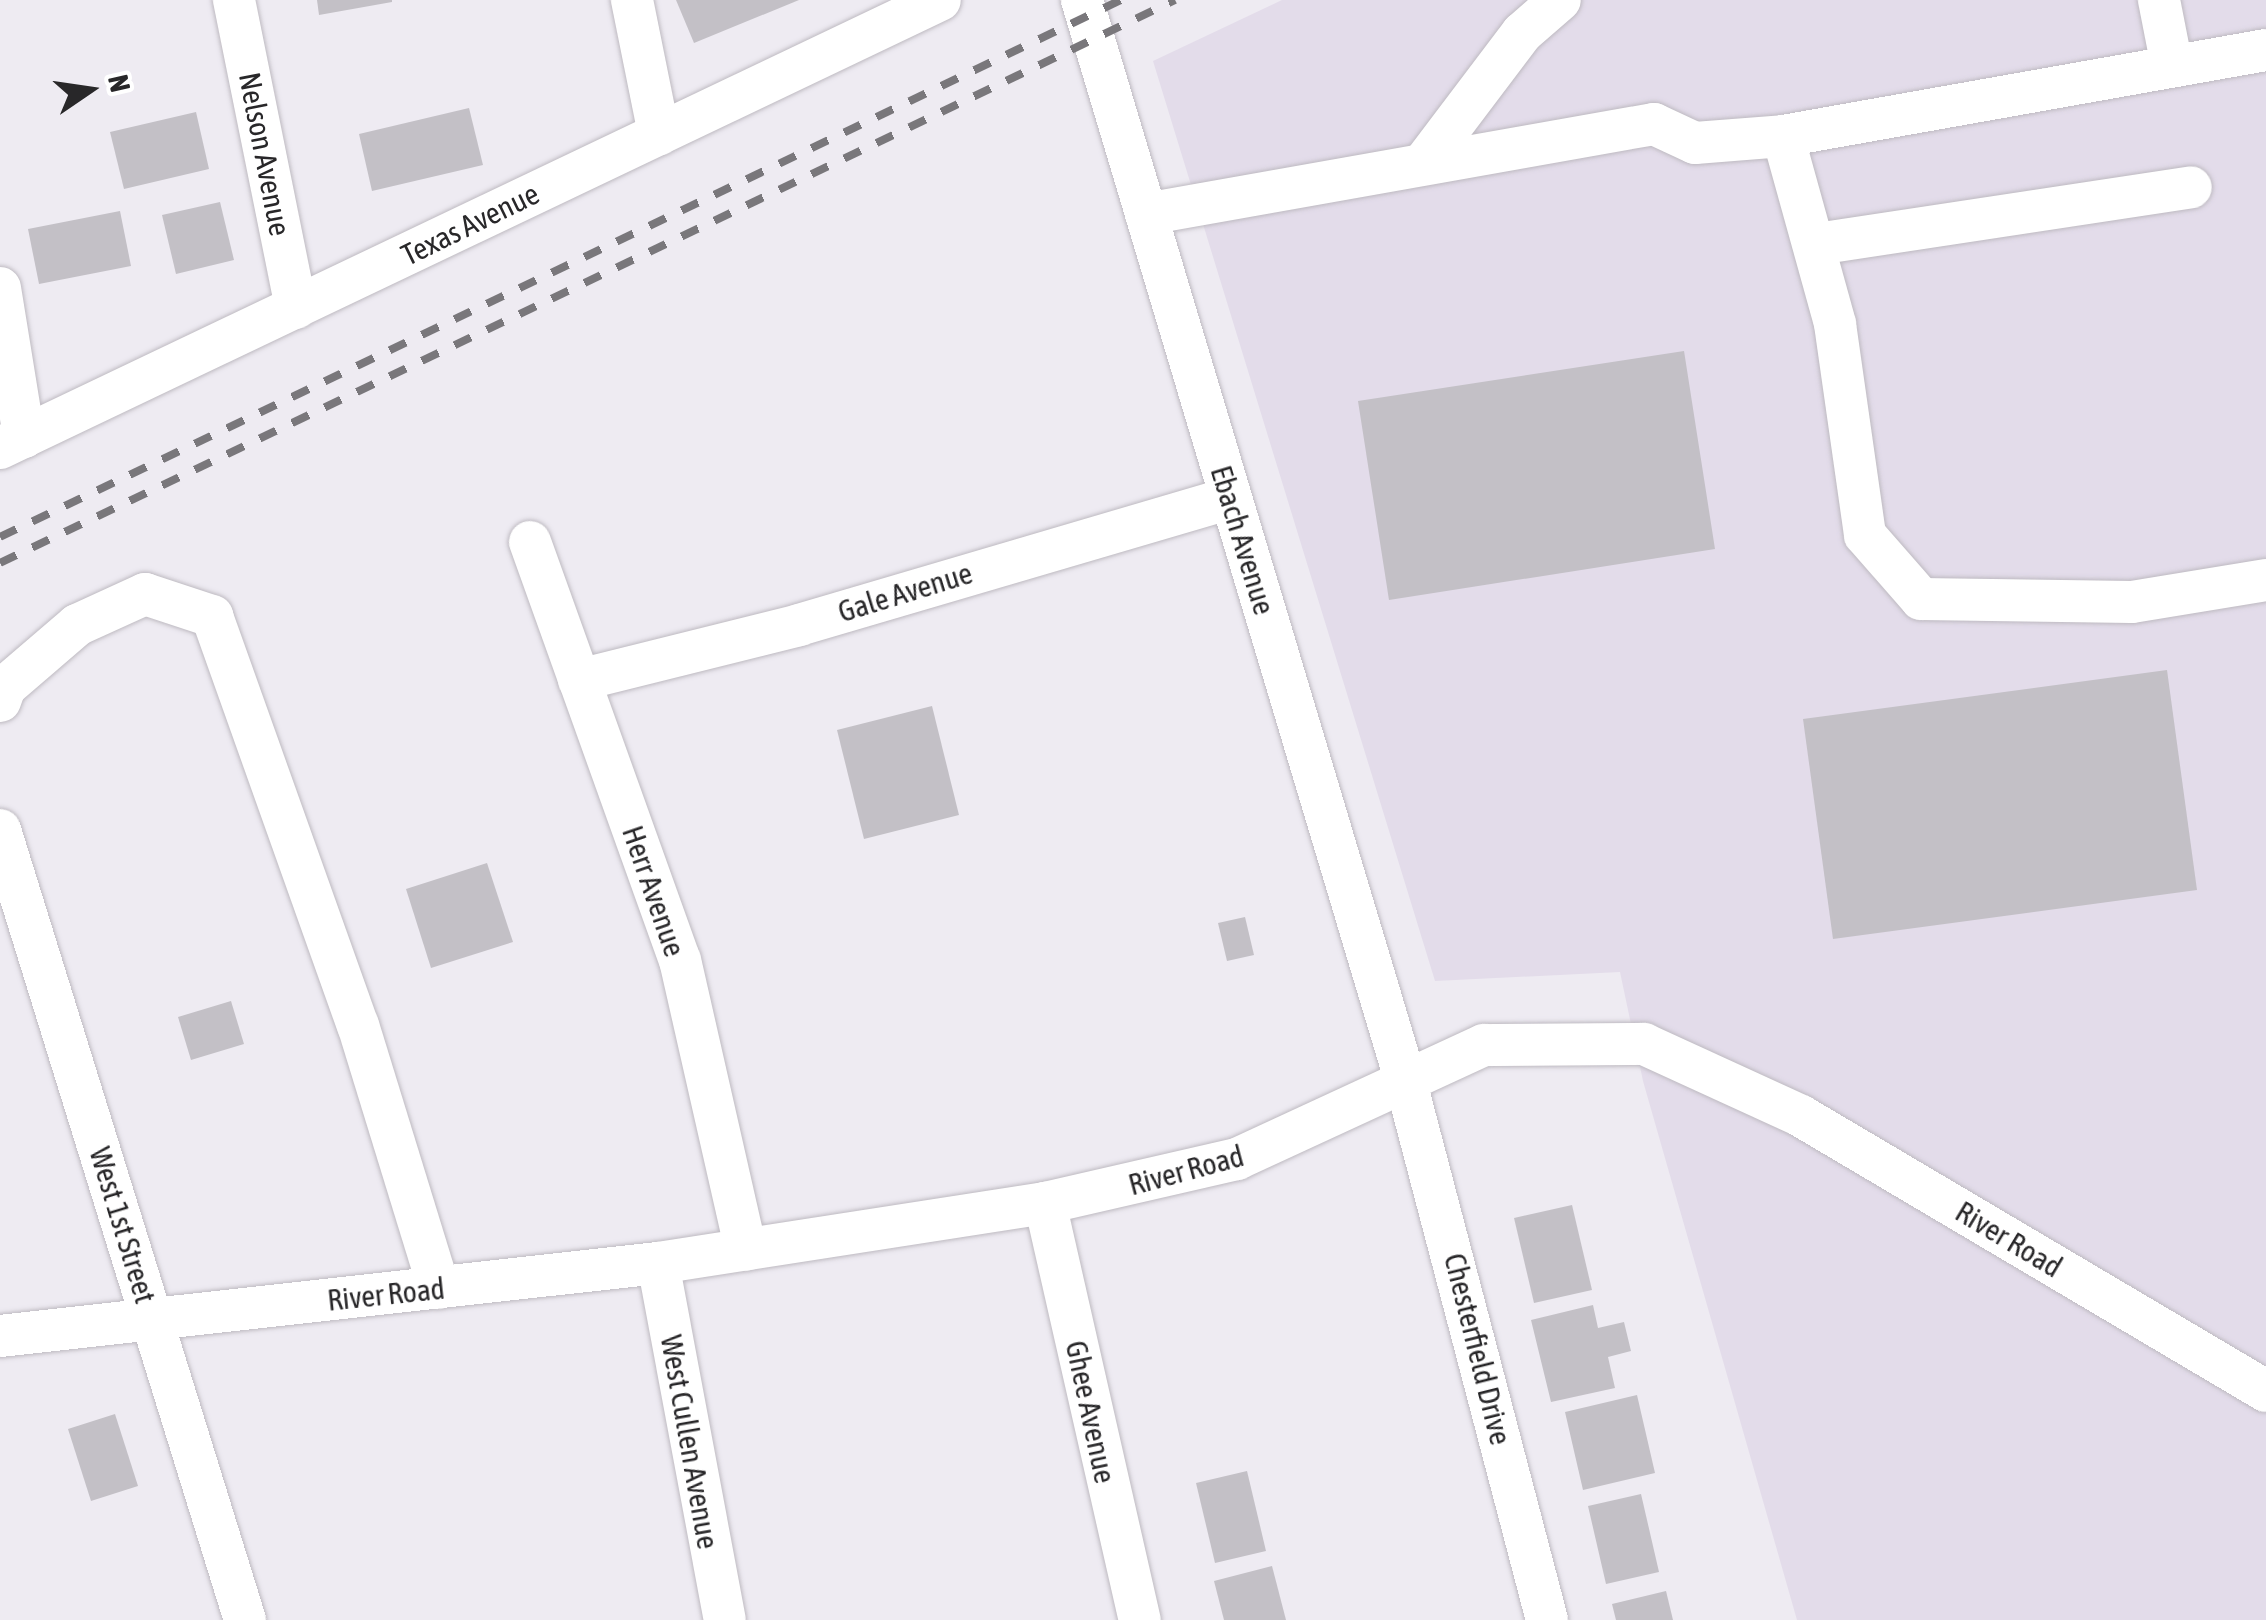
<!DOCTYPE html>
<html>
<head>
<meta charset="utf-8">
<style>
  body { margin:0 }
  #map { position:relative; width:2266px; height:1620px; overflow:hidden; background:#eeebf2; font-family:"Asap Condensed",sans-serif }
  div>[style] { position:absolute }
  .built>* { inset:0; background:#e3dcea }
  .building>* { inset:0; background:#c3c0c6 }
  .roads { filter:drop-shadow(0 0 2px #bebac1) drop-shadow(0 0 2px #bebac1) }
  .minor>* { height:42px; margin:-21px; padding:0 21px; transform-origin:21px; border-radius:21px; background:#fff }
  .rail>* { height:8px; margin-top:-4px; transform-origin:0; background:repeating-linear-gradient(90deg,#79777b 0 18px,transparent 0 36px) }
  span { translate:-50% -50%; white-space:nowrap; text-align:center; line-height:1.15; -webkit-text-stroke:8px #fff; paint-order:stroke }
  .street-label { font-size:30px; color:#282729 }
  .north { position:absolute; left:40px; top:40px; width:100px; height:100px; -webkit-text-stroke:8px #fff; paint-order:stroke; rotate:77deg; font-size:28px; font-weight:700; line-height:40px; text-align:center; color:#282729 }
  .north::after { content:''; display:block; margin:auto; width:35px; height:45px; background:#282729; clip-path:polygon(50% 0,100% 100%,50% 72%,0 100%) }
</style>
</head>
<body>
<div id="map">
  <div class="built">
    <div style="clip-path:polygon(1282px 0,2266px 0,2266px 1620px,1797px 1620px,1643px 1081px,1620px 972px,1435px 981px,1153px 61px)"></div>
  </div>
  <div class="building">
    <div style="clip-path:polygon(317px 0,392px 0,392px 2px,319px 15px)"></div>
    <div style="clip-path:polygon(676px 0,799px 0,694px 43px)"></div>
    <div style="clip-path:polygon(469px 108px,483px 165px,372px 191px,359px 134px)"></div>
    <div style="clip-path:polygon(196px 112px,209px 169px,124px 189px,110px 132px)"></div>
    <div style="clip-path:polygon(220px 202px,234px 260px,176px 274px,162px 215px)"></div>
    <div style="clip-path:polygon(120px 211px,131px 266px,39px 284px,28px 229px)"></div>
    <div style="clip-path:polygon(1684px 351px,1715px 549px,1389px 600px,1358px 401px)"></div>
    <div style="clip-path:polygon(2167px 670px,2197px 890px,1833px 939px,1803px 719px)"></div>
    <div style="clip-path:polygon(932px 706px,959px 815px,864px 839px,837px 730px)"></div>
    <div style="clip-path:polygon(487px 863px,513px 942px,431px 968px,406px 889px)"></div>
    <div style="clip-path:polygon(1245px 917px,1254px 955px,1227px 961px,1218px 923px)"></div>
    <div style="clip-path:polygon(231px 1001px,244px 1044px,191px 1060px,178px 1017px)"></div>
    <div style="clip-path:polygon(1572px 1205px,1592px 1290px,1534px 1303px,1514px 1218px)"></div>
    <div style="clip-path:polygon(1593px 1305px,1598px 1328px,1624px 1322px,1631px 1351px,1608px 1357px,1615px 1388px,1551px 1402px,1531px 1320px)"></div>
    <div style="clip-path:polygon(1637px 1395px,1655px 1473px,1583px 1490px,1565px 1412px)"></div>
    <div style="clip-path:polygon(115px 1414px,138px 1486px,91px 1501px,68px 1429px)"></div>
    <div style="clip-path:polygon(1247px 1471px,1266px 1551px,1215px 1563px,1196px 1483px)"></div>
    <div style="clip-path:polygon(1641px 1494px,1659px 1572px,1606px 1584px,1588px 1506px)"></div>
    <div style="clip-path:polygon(1272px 1566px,1286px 1620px,1224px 1620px,1214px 1581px)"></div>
    <div style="clip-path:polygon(1666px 1591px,1673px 1620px,1616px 1620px,1612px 1604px)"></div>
  </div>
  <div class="roads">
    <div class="minor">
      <div style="left:234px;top:0;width:314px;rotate:78.6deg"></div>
      <div style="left:632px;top:0;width:137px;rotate:78.6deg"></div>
      <div style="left:1082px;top:0;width:1126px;rotate:73.33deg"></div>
      <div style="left:1405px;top:1079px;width:559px;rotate:75.29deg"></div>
      <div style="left:2159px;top:0;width:67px;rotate:78.9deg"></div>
      <div style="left:1783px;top:136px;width:195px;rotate:74.5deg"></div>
      <div style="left:1835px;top:324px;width:213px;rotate:81.9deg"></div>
      <div style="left:1865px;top:535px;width:85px;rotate:48.8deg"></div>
      <div style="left:1921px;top:599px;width:211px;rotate:0.8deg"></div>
      <div style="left:2132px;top:602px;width:136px;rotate:-9.3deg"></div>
      <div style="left:1423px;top:164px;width:164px;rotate:-52.9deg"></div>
      <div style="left:1522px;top:33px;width:50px;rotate:-41deg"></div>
      <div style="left:1146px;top:214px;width:516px;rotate:-10.05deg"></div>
      <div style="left:1654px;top:124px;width:45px;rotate:24.9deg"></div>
      <div style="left:1695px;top:143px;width:88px;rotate:-4.5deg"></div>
      <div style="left:1783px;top:136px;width:491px;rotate:-10.1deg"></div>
      <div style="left:1816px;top:244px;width:379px;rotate:-8.6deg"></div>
      <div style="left:0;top:288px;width:151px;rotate:80.8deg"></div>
      <div style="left:0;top:448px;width:1041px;rotate:-25.48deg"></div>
      <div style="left:530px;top:542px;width:444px;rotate:70.3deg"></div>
      <div style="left:680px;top:960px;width:297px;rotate:77.2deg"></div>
      <div style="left:579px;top:680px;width:227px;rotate:-14deg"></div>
      <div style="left:799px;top:625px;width:450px;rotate:-16.4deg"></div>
      <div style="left:0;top:701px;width:15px;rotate:-70deg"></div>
      <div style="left:5px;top:687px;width:95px;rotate:-40.7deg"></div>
      <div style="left:77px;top:625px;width:75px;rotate:-24.5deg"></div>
      <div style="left:145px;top:594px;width:71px;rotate:18.2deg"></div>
      <div style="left:212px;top:616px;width:434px;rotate:70.4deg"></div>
      <div style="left:358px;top:1025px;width:275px;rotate:72.9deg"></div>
      <div style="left:0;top:830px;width:827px;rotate:72.77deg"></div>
      <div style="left:1045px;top:1203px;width:428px;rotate:77.2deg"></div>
      <div style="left:658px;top:1263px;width:363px;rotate:79.4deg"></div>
      <div style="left:0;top:1336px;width:662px;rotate:-6.33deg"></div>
      <div style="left:658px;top:1263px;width:392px;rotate:-8.8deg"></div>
      <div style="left:1045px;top:1203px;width:197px;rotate:-12.9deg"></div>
      <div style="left:1237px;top:1159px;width:272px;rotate:-24.8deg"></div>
      <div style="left:1484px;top:1045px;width:160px;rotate:-0.4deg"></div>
      <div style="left:1644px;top:1044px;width:173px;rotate:24.6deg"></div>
      <div style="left:1801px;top:1116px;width:540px;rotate:30.6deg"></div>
    </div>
  </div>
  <div class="rail">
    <div style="left:0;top:537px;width:1243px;rotate:-25.6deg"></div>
    <div style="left:0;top:563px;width:1303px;rotate:-25.6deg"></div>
  </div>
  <div class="street-label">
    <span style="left:265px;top:154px;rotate:79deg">Nelson Avenue</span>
    <span style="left:470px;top:224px;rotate:-26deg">Texas Avenue</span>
    <span style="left:1243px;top:540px;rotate:73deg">Ebach Avenue</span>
    <span style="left:905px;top:592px;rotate:-17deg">Gale Avenue</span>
    <span style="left:654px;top:891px;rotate:71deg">Herr Avenue</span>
    <span style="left:1186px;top:1170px;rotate:-15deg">River Road</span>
    <span style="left:123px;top:1225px;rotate:73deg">West 1st Street</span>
    <span style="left:2009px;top:1239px;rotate:31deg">River Road</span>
    <span style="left:386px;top:1294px;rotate:-6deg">River Road</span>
    <span style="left:1478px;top:1349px;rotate:76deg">Chesterfield Drive</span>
    <span style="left:1091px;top:1412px;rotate:78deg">Ghee Avenue</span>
    <span style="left:690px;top:1442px;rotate:80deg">West Cullen Avenue</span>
  </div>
  <div class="north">N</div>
</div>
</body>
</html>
